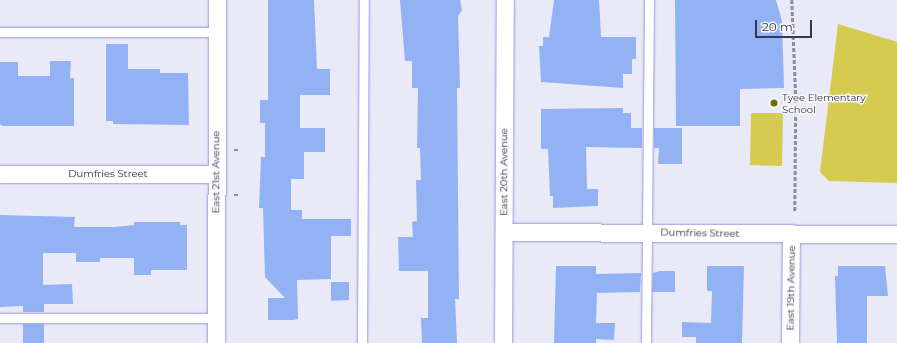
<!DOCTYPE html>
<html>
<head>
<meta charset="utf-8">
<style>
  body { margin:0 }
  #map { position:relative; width:897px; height:343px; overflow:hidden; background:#e9e9f8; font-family:Montserrat,sans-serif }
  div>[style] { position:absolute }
  .green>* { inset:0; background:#d4cb50 }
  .building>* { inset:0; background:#93b2f3 }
  .path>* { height:2.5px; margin-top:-1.25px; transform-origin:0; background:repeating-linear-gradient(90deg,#8b8ba2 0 4px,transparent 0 6px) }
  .roads { filter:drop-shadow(0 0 1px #9997dc) drop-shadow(0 0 1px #9997dc) }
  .lane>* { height:9px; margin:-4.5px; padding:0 4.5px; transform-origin:4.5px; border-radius:4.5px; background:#fff }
  .street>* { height:17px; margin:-8.5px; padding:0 8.5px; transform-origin:8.5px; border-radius:8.5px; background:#fff }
  .dots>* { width:11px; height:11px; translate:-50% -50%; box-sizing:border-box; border:2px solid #f8f8f8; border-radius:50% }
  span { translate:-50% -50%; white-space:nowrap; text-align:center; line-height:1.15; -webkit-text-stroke:3px #f8f8f8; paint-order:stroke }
  .poi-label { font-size:10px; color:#363653 }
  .left { translate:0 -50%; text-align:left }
  .street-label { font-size:10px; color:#363653 }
  .scale { position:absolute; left:755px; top:20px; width:57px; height:18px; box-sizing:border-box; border:2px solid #363653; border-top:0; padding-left:5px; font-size:12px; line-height:14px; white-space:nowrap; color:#363653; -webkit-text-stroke:3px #f8f8f8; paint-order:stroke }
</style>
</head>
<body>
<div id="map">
  <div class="green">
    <div style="clip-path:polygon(838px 24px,897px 42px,897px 183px,829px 181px,820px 172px)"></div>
    <div style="clip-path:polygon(751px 113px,783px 113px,782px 166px,750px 165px)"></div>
  </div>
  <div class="building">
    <div style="clip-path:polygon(268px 0,314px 0,317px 69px,330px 69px,330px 95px,300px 95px,300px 128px,325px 128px,325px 152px,304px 152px,304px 179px,291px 179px,291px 210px,302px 210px,302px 219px,351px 219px,351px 236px,331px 236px,331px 279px,297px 280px,298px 319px,293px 320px,268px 320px,268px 298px,285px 298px,265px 277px,263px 208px,259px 208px,261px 157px,265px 157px,265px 123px,260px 123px,260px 100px,268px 100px)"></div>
    <div style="clip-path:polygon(400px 0,460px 0,462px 10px,458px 16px,460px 88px,457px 88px,459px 299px,455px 299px,457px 343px,422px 343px,421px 318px,428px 318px,428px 271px,399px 271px,398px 237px,413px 237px,412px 222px,417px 221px,416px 180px,421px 180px,420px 148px,417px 148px,418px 88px,412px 88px,412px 61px,405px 61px)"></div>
    <div style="clip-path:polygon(554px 0,599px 0,601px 37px,636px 37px,636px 59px,632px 59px,632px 74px,623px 74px,623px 88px,541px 82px,539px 46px,543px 46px,543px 37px,549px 37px)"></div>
    <div style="clip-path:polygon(675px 0,776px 0,782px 21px,784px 88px,740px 89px,740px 126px,676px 126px)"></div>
    <div style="clip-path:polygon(106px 44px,128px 44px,128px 69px,160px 69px,160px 73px,188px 73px,189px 125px,113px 124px,113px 121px,106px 121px)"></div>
    <div style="clip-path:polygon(50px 61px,71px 61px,70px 78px,74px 78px,74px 126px,3px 126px,0 124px,0 62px,18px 62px,18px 76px,50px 76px)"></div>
    <div style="clip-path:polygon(623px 108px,623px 113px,631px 113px,631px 128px,642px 128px,642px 148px,586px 147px,587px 189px,598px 189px,598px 206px,553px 208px,553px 196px,550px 196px,548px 149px,541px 149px,541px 109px)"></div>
    <div style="clip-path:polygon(654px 128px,682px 128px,682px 164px,658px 164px,659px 148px,654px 148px)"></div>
    <div style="clip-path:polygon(0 215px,75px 217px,74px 227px,114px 227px,134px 225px,134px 222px,180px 222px,180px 225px,187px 225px,187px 270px,151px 270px,151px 275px,134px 275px,134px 258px,100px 258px,100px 262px,76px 262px,76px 253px,43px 253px,43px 285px,72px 284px,73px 304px,44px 304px,44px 312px,23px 312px,23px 306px,0 307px)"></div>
    <div style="clip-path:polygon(556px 266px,596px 266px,596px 274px,641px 273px,640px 292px,597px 293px,596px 323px,615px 323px,614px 340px,596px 339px,596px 343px,554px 343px)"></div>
    <div style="clip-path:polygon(707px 266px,744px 266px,742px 343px,696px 343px,696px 337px,682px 337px,682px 322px,711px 323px,712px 291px,707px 291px)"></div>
    <div style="clip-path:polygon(838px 266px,885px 266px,888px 296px,867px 296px,867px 343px,837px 343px,835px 276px,838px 276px)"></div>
    <div style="clip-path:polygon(660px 271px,675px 271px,675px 292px,652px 292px,653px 273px)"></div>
    <div style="clip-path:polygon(331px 282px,349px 282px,349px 300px,331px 301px)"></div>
    <div style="clip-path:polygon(23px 324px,44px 324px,44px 343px,23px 343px)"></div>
  </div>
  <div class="path">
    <div style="left:792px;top:0;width:99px;rotate:87.7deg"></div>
    <div style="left:796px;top:99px;width:112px;rotate:90.5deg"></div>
    <div style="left:234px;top:150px;width:6px"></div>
    <div style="left:234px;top:195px;width:6px"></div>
  </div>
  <div class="roads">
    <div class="lane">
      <div style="left:0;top:32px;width:217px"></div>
      <div style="left:0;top:318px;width:216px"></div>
      <div style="left:362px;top:343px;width:343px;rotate:-89.7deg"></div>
      <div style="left:646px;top:343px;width:343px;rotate:-89.5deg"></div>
    </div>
    <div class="street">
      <div style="left:0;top:174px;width:216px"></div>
      <div style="left:504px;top:232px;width:393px;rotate:0.3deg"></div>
      <div style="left:216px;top:343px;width:343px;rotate:-89.8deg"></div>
      <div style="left:503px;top:343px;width:343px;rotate:-89.7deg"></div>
      <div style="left:790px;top:343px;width:110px;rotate:-89.5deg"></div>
    </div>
  </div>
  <div class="dots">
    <div style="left:774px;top:103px;background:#706800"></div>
  </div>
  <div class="poi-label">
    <span class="left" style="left:782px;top:103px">Tyee Elementary<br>School</span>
  </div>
  <div class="street-label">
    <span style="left:216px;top:172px;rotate:-90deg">East 21st Avenue</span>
    <span style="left:504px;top:172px;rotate:-90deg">East 20th Avenue</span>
    <span style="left:108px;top:174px">Dumfries Street</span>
    <span style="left:700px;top:233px;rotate:1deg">Dumfries Street</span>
    <span style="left:791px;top:288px;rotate:-89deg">East 19th Avenue</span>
  </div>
  <div class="scale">20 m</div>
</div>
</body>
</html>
